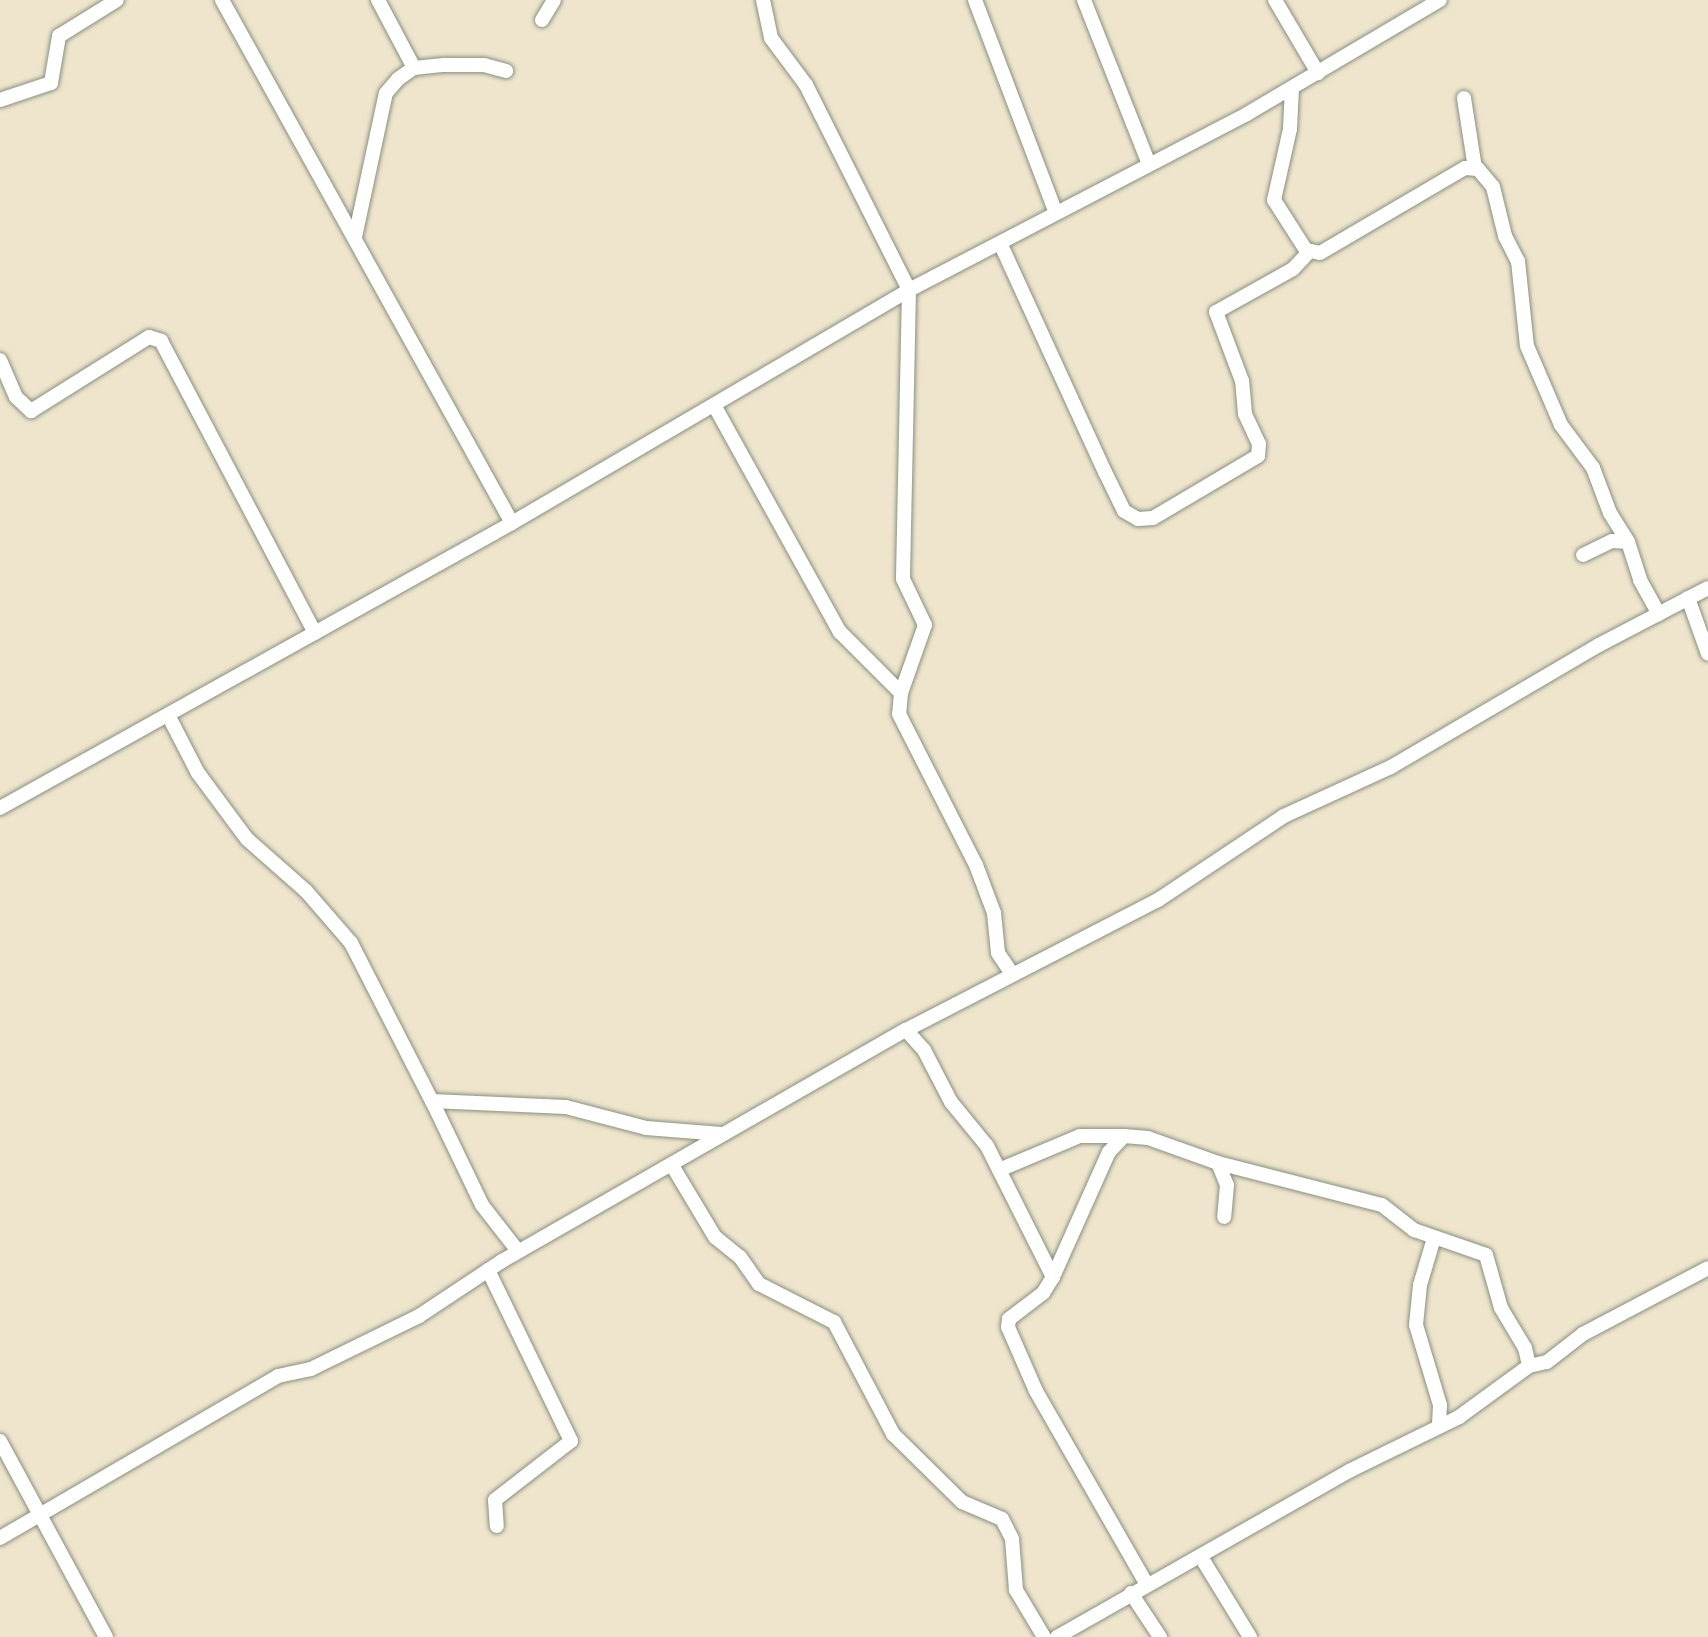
<!DOCTYPE html>
<html>
<head>
<meta charset="utf-8">
<style>
  body { margin:0 }
  #map { position:relative; width:1708px; height:1637px; overflow:hidden; background:#efe5cc; font-family:Kalam,sans-serif }
  div>[style] { position:absolute }
  .roads { filter:drop-shadow(0 0 2px #879180) drop-shadow(0 0 2px #879180) }
  .minor>* { height:14px; margin:-7px; padding:0 7px; transform-origin:7px; border-radius:7px; background:#fff }
  span { translate:-50% -50%; white-space:nowrap; text-align:center; line-height:1.15; -webkit-text-stroke:8px #f6f6f2; paint-order:stroke }
</style>
</head>
<body>
<div id="map">
  <div class="roads">
    <div class="minor">
      <div style="left:222px;top:0;width:598px;rotate:60.99deg"></div>
      <div style="left:378px;top:0;width:77px;rotate:62.1deg"></div>
      <div style="left:763px;top:0;width:39px;rotate:78deg"></div>
      <div style="left:771px;top:38px;width:59px;rotate:53.3deg"></div>
      <div style="left:806px;top:85px;width:229px;rotate:63.3deg"></div>
      <div style="left:909px;top:290px;width:289px;rotate:91.2deg"></div>
      <div style="left:903px;top:579px;width:51px;rotate:64.4deg"></div>
      <div style="left:925px;top:625px;width:72px;rotate:109.4deg"></div>
      <div style="left:901px;top:693px;width:21px;rotate:95deg"></div>
      <div style="left:899px;top:714px;width:169px;rotate:63deg"></div>
      <div style="left:976px;top:865px;width:51px;rotate:69.4deg"></div>
      <div style="left:994px;top:913px;width:40px;rotate:84.3deg"></div>
      <div style="left:998px;top:953px;width:25px;rotate:56deg"></div>
      <div style="left:975px;top:0;width:226px;rotate:69.2deg"></div>
      <div style="left:1084px;top:0;width:176px;rotate:68.4deg"></div>
      <div style="left:1275px;top:0;width:85px;rotate:59.5deg"></div>
      <div style="left:542px;top:20px;width:23px;rotate:-59deg"></div>
      <div style="left:1292px;top:88px;width:41px;rotate:92.8deg"></div>
      <div style="left:1290px;top:129px;width:73px;rotate:102.7deg"></div>
      <div style="left:1274px;top:200px;width:59px;rotate:57.4deg"></div>
      <div style="left:1306px;top:250px;width:14px;rotate:12deg"></div>
      <div style="left:1320px;top:253px;width:168px;rotate:-30.4deg"></div>
      <div style="left:1465px;top:168px;width:13px;rotate:4deg"></div>
      <div style="left:1478px;top:169px;width:23px;rotate:50deg"></div>
      <div style="left:1493px;top:187px;width:50px;rotate:76.2deg"></div>
      <div style="left:1505px;top:236px;width:28px;rotate:63deg"></div>
      <div style="left:1518px;top:261px;width:85px;rotate:84deg"></div>
      <div style="left:1527px;top:346px;width:86px;rotate:66.7deg"></div>
      <div style="left:1561px;top:425px;width:54px;rotate:53.3deg"></div>
      <div style="left:1593px;top:468px;width:48px;rotate:69.3deg"></div>
      <div style="left:1610px;top:513px;width:34px;rotate:58deg"></div>
      <div style="left:1464px;top:98px;width:71px;rotate:81.1deg"></div>
      <div style="left:0;top:100px;width:54px;rotate:-18.4deg"></div>
      <div style="left:51px;top:83px;width:48px;rotate:-80.3deg"></div>
      <div style="left:59px;top:36px;width:68px;rotate:-31.8deg"></div>
      <div style="left:355px;top:237px;width:147px;rotate:-77.9deg"></div>
      <div style="left:386px;top:93px;width:18px;rotate:-49deg"></div>
      <div style="left:398px;top:79px;width:19px;rotate:-35deg"></div>
      <div style="left:414px;top:68px;width:30px;rotate:-6deg"></div>
      <div style="left:444px;top:65px;width:40px"></div>
      <div style="left:484px;top:65px;width:23px;rotate:15deg"></div>
      <div style="left:1001px;top:245px;width:250px;rotate:65.4deg"></div>
      <div style="left:1105px;top:472px;width:43px;rotate:64deg"></div>
      <div style="left:1124px;top:511px;width:16px;rotate:30deg"></div>
      <div style="left:1138px;top:519px;width:15px;rotate:-4deg"></div>
      <div style="left:1153px;top:518px;width:122px;rotate:-30.6deg"></div>
      <div style="left:1258px;top:456px;width:12px;rotate:-85deg"></div>
      <div style="left:1259px;top:444px;width:33px;rotate:-115deg"></div>
      <div style="left:1245px;top:414px;width:33px;rotate:-95deg"></div>
      <div style="left:1242px;top:381px;width:74px;rotate:-110.6deg"></div>
      <div style="left:1216px;top:312px;width:88px;rotate:-29.2deg"></div>
      <div style="left:1293px;top:269px;width:25px;rotate:-47deg"></div>
      <div style="left:0;top:360px;width:40px;rotate:66.6deg"></div>
      <div style="left:16px;top:397px;width:21px;rotate:43deg"></div>
      <div style="left:31px;top:411px;width:139px;rotate:-32.1deg"></div>
      <div style="left:149px;top:337px;width:13px;rotate:18deg"></div>
      <div style="left:161px;top:341px;width:330px;rotate:62.2deg"></div>
      <div style="left:714px;top:405px;width:260px;rotate:61deg"></div>
      <div style="left:840px;top:632px;width:86px;rotate:45deg"></div>
      <div style="left:1583px;top:555px;width:32px;rotate:-26deg"></div>
      <div style="left:1612px;top:541px;width:16px;rotate:4deg"></div>
      <div style="left:1628px;top:542px;width:40px;rotate:72deg"></div>
      <div style="left:1640px;top:580px;width:39px;rotate:61deg"></div>
      <div style="left:1688px;top:598px;width:59px;rotate:70.3deg"></div>
      <div style="left:168px;top:715px;width:65px;rotate:62.7deg"></div>
      <div style="left:198px;top:773px;width:82px;rotate:53.4deg"></div>
      <div style="left:247px;top:839px;width:79px;rotate:41.4deg"></div>
      <div style="left:306px;top:891px;width:69px;rotate:49.1deg"></div>
      <div style="left:351px;top:943px;width:178px;rotate:62.9deg"></div>
      <div style="left:432px;top:1101px;width:134px;rotate:2.6deg"></div>
      <div style="left:566px;top:1107px;width:83px;rotate:14.7deg"></div>
      <div style="left:646px;top:1128px;width:76px;rotate:4.5deg"></div>
      <div style="left:0;top:808px;width:586px;rotate:-29.1deg"></div>
      <div style="left:512px;top:523px;width:460px;rotate:-30.4deg"></div>
      <div style="left:909px;top:290px;width:381px;rotate:-27.5deg"></div>
      <div style="left:1247px;top:114px;width:224px;rotate:-30.6deg"></div>
      <div style="left:906px;top:1030px;width:27px;rotate:48deg"></div>
      <div style="left:924px;top:1050px;width:59px;rotate:62.6deg"></div>
      <div style="left:951px;top:1102px;width:57px;rotate:50.7deg"></div>
      <div style="left:987px;top:1146px;width:147px;rotate:63.3deg"></div>
      <div style="left:1053px;top:1277px;width:19px;rotate:122deg"></div>
      <div style="left:1043px;top:1293px;width:43px;rotate:142.6deg"></div>
      <div style="left:1009px;top:1319px;width:8px;rotate:97deg"></div>
      <div style="left:1008px;top:1327px;width:70px;rotate:66.4deg"></div>
      <div style="left:1036px;top:1391px;width:221px;rotate:60.2deg"></div>
      <div style="left:432px;top:1101px;width:115px;rotate:64.3deg"></div>
      <div style="left:482px;top:1205px;width:58px;rotate:52deg"></div>
      <div style="left:1218px;top:1163px;width:169px;rotate:14.4deg"></div>
      <div style="left:1382px;top:1205px;width:41px;rotate:38deg"></div>
      <div style="left:1414px;top:1230px;width:76px;rotate:19.1deg"></div>
      <div style="left:1486px;top:1255px;width:55px;rotate:74.2deg"></div>
      <div style="left:1501px;top:1308px;width:47px;rotate:59deg"></div>
      <div style="left:1525px;top:1348px;width:18px;rotate:77deg"></div>
      <div style="left:673px;top:1167px;width:82px;rotate:59deg"></div>
      <div style="left:715px;top:1237px;width:32px;rotate:39deg"></div>
      <div style="left:740px;top:1257px;width:33px;rotate:55deg"></div>
      <div style="left:759px;top:1284px;width:84px;rotate:26.9deg"></div>
      <div style="left:834px;top:1322px;width:127px;rotate:62.2deg"></div>
      <div style="left:893px;top:1434px;width:97px;rotate:44.6deg"></div>
      <div style="left:962px;top:1502px;width:43px;rotate:23deg"></div>
      <div style="left:1002px;top:1519px;width:22px;rotate:63deg"></div>
      <div style="left:1012px;top:1539px;width:51px;rotate:85.5deg"></div>
      <div style="left:1016px;top:1590px;width:55px;rotate:59.2deg"></div>
      <div style="left:999px;top:1170px;width:88px;rotate:-22.8deg"></div>
      <div style="left:1080px;top:1136px;width:44px"></div>
      <div style="left:1434px;top:1238px;width:49px;rotate:106.6deg"></div>
      <div style="left:1420px;top:1285px;width:40px;rotate:95.7deg"></div>
      <div style="left:1416px;top:1325px;width:84px;rotate:73.3deg"></div>
      <div style="left:1440px;top:1405px;width:21px;rotate:93deg"></div>
      <div style="left:488px;top:1270px;width:190px;rotate:64.1deg"></div>
      <div style="left:571px;top:1441px;width:96px;rotate:142.2deg"></div>
      <div style="left:495px;top:1500px;width:26px;rotate:86deg"></div>
      <div style="left:1053px;top:1277px;width:137px;rotate:-65.9deg"></div>
      <div style="left:1109px;top:1152px;width:22px;rotate:-47deg"></div>
      <div style="left:1124px;top:1136px;width:24px;rotate:5deg"></div>
      <div style="left:1148px;top:1138px;width:74px;rotate:19.7deg"></div>
      <div style="left:1218px;top:1163px;width:24px;rotate:68deg"></div>
      <div style="left:1227px;top:1185px;width:32px;rotate:95deg"></div>
      <div style="left:0;top:1441px;width:223px;rotate:61.6deg"></div>
      <div style="left:0;top:1538px;width:322px;rotate:-30.2deg"></div>
      <div style="left:278px;top:1376px;width:34px;rotate:-12deg"></div>
      <div style="left:311px;top:1369px;width:120px;rotate:-26.1deg"></div>
      <div style="left:419px;top:1316px;width:100px;rotate:-33.5deg"></div>
      <div style="left:502px;top:1261px;width:465px;rotate:-29.8deg"></div>
      <div style="left:906px;top:1030px;width:284px;rotate:-27.3deg"></div>
      <div style="left:1158px;top:900px;width:151px;rotate:-33.7deg"></div>
      <div style="left:1284px;top:816px;width:118px;rotate:-24.6deg"></div>
      <div style="left:1391px;top:767px;width:241px;rotate:-30.4deg"></div>
      <div style="left:1599px;top:645px;width:123px;rotate:-27.6deg"></div>
      <div style="left:1201px;top:1557px;width:94px;rotate:58.5deg"></div>
      <div style="left:1131px;top:1593px;width:53px;rotate:56.6deg"></div>
      <div style="left:1057px;top:1637px;width:336px;rotate:-29.6deg"></div>
      <div style="left:1349px;top:1471px;width:123px;rotate:-26.1deg"></div>
      <div style="left:1459px;top:1417px;width:87px;rotate:-36.1deg"></div>
      <div style="left:1529px;top:1366px;width:18px;rotate:-13deg"></div>
      <div style="left:1547px;top:1362px;width:46px;rotate:-37.9deg"></div>
      <div style="left:1583px;top:1334px;width:141px;rotate:-27.8deg"></div>
    </div>
  </div>
</div>
</body>
</html>
